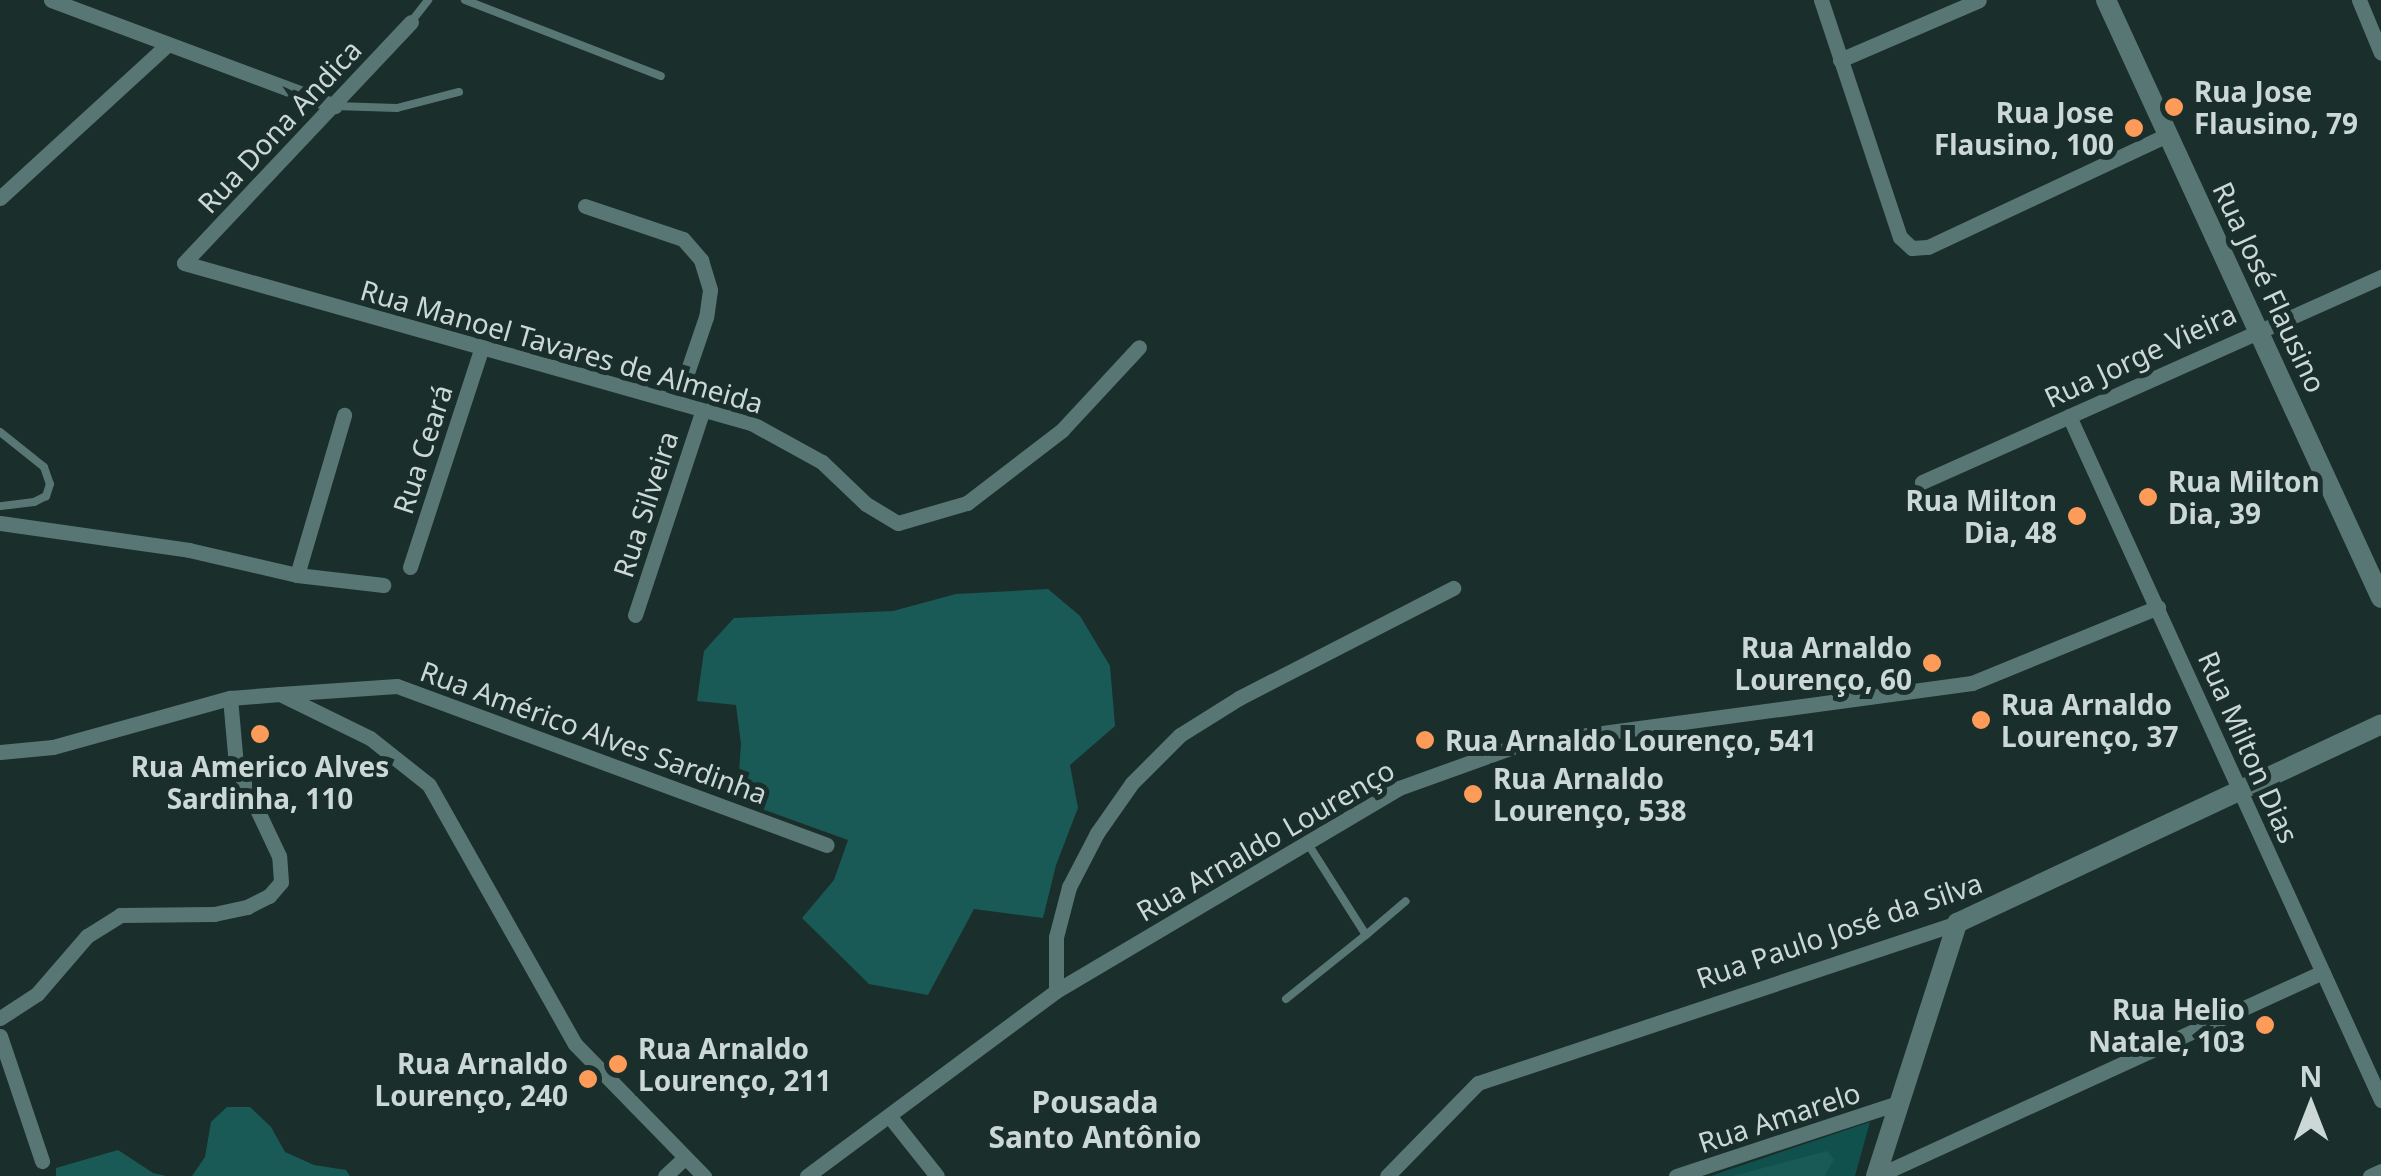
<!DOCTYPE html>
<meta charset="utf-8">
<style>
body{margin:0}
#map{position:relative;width:2381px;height:1176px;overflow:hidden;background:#1a2e2c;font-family:"Noto Sans",sans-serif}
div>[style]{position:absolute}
.green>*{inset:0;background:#11514d}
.forest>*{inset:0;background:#1a5a56}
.service>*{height:8px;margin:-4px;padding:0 4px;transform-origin:4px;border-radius:4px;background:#587774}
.minor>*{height:15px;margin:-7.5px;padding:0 7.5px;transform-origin:7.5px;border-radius:7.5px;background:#587774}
.tertiary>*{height:20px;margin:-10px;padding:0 10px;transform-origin:10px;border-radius:10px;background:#587774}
.dots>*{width:28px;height:28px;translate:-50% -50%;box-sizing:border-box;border:5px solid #1a2e2c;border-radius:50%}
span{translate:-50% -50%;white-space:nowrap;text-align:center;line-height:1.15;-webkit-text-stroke:10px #1a2e2c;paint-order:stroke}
.poi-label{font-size:28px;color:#ccd8d6;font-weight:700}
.left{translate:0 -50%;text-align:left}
.right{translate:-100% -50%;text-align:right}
.street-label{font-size:28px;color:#ccd8d6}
.neighbourhood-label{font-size:30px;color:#ccd8d6;font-weight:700}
.north{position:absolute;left:2261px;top:1056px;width:100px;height:100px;-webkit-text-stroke:8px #1a2e2c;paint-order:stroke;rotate:0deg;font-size:28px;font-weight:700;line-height:40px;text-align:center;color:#ccd8d6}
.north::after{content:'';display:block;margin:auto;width:35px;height:45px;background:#ccd8d6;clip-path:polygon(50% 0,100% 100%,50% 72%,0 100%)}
</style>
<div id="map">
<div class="green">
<i style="clip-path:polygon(1870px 1122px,1855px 1176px,1711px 1176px,1728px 1170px)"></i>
</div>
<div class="forest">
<i style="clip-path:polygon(1048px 589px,1080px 616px,1110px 666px,1115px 726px,1070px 765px,1078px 808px,1056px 865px,1043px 918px,974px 909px,928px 995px,869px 984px,802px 918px,834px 880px,848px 840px,737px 800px,741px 744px,736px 705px,697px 701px,704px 651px,734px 618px,893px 611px,956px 594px)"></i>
<i style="clip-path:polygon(227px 1107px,250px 1107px,271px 1127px,285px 1152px,314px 1165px,346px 1170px,350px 1176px,192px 1176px,205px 1157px,211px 1122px)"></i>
<i style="clip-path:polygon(118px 1150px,153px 1173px,166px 1176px,56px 1176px,56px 1168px)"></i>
<i style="clip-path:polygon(1827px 1151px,1834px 1159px,1825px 1176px,1733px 1176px)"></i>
</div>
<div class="service">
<i style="left:465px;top:0;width:210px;rotate:21.2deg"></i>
<i style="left:411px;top:22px;width:28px;rotate:-52deg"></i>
<i style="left:335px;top:106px;width:62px;rotate:1.8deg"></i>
<i style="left:397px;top:108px;width:64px;rotate:-14.5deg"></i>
<i style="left:0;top:432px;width:56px;rotate:38.5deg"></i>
<i style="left:44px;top:467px;width:18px;rotate:71deg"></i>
<i style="left:50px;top:484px;width:13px;rotate:108deg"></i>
<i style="left:46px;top:496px;width:13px;rotate:153deg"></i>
<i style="left:34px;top:502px;width:34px;rotate:173deg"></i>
<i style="left:1366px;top:935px;width:52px;rotate:-40.4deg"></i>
<i style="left:1286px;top:999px;width:102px;rotate:-38.7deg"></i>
<i style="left:1366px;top:935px;width:108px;rotate:-122.5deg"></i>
</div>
<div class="minor">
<i style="left:51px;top:0;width:303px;rotate:20.5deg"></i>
<i style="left:1821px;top:0;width:250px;rotate:71.6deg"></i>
<i style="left:1900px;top:237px;width:16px;rotate:43deg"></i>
<i style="left:1912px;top:248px;width:16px;rotate:-4deg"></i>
<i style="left:1928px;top:247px;width:266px;rotate:-25.1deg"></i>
<i style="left:2359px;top:0;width:57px;rotate:67.5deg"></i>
<i style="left:411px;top:22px;width:331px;rotate:133.3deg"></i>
<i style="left:184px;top:263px;width:589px;rotate:15.76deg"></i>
<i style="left:751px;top:423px;width:81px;rotate:28.8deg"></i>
<i style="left:822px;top:462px;width:61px;rotate:43.7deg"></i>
<i style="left:866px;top:504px;width:37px;rotate:31deg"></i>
<i style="left:898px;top:523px;width:72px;rotate:-16.2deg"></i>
<i style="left:967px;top:503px;width:120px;rotate:-37.5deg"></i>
<i style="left:1062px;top:430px;width:113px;rotate:-47.1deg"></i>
<i style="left:1840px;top:60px;width:151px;rotate:-23.3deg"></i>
<i style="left:0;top:198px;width:228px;rotate:-42.5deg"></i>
<i style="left:585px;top:206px;width:103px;rotate:18.6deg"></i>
<i style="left:683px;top:239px;width:28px;rotate:49deg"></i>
<i style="left:701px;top:260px;width:31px;rotate:73deg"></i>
<i style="left:710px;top:290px;width:27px;rotate:98deg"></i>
<i style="left:706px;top:317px;width:90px;rotate:108.8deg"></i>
<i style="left:2069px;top:416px;width:752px;rotate:65.48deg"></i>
<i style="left:1922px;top:482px;width:503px;rotate:-24.07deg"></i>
<i style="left:0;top:523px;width:191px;rotate:8.1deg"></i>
<i style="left:189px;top:550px;width:111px;rotate:13deg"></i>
<i style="left:297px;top:575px;width:87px;rotate:6.6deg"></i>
<i style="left:410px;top:567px;width:231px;rotate:-71.9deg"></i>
<i style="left:297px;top:575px;width:167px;rotate:-73.6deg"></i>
<i style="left:635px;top:615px;width:217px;rotate:-71.7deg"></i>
<i style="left:280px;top:694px;width:117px;rotate:-3.9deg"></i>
<i style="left:397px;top:686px;width:458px;rotate:20.3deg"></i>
<i style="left:0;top:752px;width:53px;rotate:-5.4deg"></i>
<i style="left:53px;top:747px;width:184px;rotate:-15.5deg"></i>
<i style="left:230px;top:698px;width:50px;rotate:-4.6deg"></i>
<i style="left:280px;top:694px;width:100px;rotate:26.1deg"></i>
<i style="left:370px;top:738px;width:75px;rotate:38.5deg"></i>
<i style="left:429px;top:785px;width:297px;rotate:60.6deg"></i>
<i style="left:575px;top:1044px;width:185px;rotate:45.7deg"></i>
<i style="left:1056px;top:991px;width:54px;rotate:-90deg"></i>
<i style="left:1056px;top:937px;width:52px;rotate:-75.4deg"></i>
<i style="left:1069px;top:887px;width:61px;rotate:-62.6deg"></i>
<i style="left:1097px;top:833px;width:61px;rotate:-55deg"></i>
<i style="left:1132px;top:783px;width:68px;rotate:-45deg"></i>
<i style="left:1180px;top:735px;width:70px;rotate:-32.1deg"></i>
<i style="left:1239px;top:698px;width:241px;rotate:-27.2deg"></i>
<i style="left:0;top:1018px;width:44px;rotate:-33deg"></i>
<i style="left:37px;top:994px;width:77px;rotate:-49.2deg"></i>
<i style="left:87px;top:936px;width:39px;rotate:-32deg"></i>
<i style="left:120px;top:915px;width:94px;rotate:-0.6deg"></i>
<i style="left:214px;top:914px;width:34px;rotate:-12deg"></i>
<i style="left:247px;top:907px;width:25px;rotate:-27deg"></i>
<i style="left:269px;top:896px;width:18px;rotate:-49deg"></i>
<i style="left:281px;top:882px;width:26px;rotate:-94deg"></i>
<i style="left:279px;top:856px;width:101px;rotate:-115.3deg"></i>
<i style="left:236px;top:765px;width:67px;rotate:-95.1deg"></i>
<i style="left:0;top:1036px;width:132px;rotate:71.4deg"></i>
<i style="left:890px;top:1117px;width:75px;rotate:51.5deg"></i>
<i style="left:665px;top:1176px;width:25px;rotate:-43deg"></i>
<i style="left:807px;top:1176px;width:310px;rotate:-36.6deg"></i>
<i style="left:1056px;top:991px;width:399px;rotate:-30.6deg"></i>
<i style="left:1399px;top:788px;width:130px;rotate:-19.8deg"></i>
<i style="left:1521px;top:744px;width:455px;rotate:-7.7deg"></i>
<i style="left:1972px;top:683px;width:201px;rotate:-22.2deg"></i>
<i style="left:1387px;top:1176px;width:130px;rotate:-45.6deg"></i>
<i style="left:1478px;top:1083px;width:505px;rotate:-18.47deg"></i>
<i style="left:1676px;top:1176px;width:234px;rotate:-18.2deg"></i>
<i style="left:1877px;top:1176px;width:490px;rotate:-24.6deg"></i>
<i style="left:2370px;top:1176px;width:12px;rotate:-24deg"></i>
</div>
<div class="tertiary">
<i style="left:2106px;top:0;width:658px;rotate:65.3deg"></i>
<i style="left:1876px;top:1176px;width:266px;rotate:-72.2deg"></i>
<i style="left:1957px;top:923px;width:468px;rotate:-25.1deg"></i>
</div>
<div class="dots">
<i style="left:2174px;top:107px;background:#fe9b59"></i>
<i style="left:2134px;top:128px;background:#fe9b59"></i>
<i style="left:2148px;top:497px;background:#fe9b59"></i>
<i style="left:2077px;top:516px;background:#fe9b59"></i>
<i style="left:1932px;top:663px;background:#fe9b59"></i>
<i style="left:1981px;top:720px;background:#fe9b59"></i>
<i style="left:260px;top:734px;background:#fe9b59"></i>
<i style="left:1425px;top:740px;background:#fe9b59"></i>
<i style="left:1473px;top:794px;background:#fe9b59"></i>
<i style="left:2265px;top:1025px;background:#fe9b59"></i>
<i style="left:618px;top:1064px;background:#fe9b59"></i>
<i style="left:588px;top:1079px;background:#fe9b59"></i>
</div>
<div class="poi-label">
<span class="left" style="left:2194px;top:107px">Rua Jose<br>Flausino, 79</span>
<span class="right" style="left:2114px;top:128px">Rua Jose<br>Flausino, 100</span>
<span class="left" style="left:2168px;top:497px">Rua Milton<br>Dia, 39</span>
<span class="right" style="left:2057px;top:516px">Rua Milton<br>Dia, 48</span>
<span class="right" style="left:1912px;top:663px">Rua Arnaldo<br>Lourenço, 60</span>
<span class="left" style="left:2001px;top:720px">Rua Arnaldo<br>Lourenço, 37</span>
<span class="left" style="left:1445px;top:740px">Rua Arnaldo Lourenço, 541</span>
<span style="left:260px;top:782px">Rua Americo Alves<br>Sardinha, 110</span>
<span class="left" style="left:1493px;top:794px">Rua Arnaldo<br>Lourenço, 538</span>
<span class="right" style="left:2245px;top:1025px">Rua Helio<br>Natale, 103</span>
<span class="left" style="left:638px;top:1064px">Rua Arnaldo<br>Lourenço, 211</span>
<span class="right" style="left:568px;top:1079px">Rua Arnaldo<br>Lourenço, 240</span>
</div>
<div class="street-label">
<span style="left:279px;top:126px;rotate:-47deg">Rua Dona Andica</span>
<span style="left:2270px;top:287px;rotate:65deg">Rua José Flausino</span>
<span style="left:562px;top:346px;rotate:16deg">Rua Manoel Tavares de Almeida</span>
<span style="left:2140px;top:355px;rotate:-25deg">Rua Jorge Vieira</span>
<span style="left:422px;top:449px;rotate:-72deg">Rua Ceará</span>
<span style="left:645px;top:504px;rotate:-72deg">Rua Silveira</span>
<span style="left:594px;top:732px;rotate:20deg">Rua Américo Alves Sardinha</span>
<span style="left:2249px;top:747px;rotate:66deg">Rua Milton Dias</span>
<span style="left:1265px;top:840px;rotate:-30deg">Rua Arnaldo Lourenço</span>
<span style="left:1839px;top:930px;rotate:-19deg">Rua Paulo José da Silva</span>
<span style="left:1779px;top:1117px;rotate:-18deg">Rua Amarelo</span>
</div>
<div class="neighbourhood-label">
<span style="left:1095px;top:1119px">Pousada<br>Santo Antônio</span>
</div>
<div class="north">N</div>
</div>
